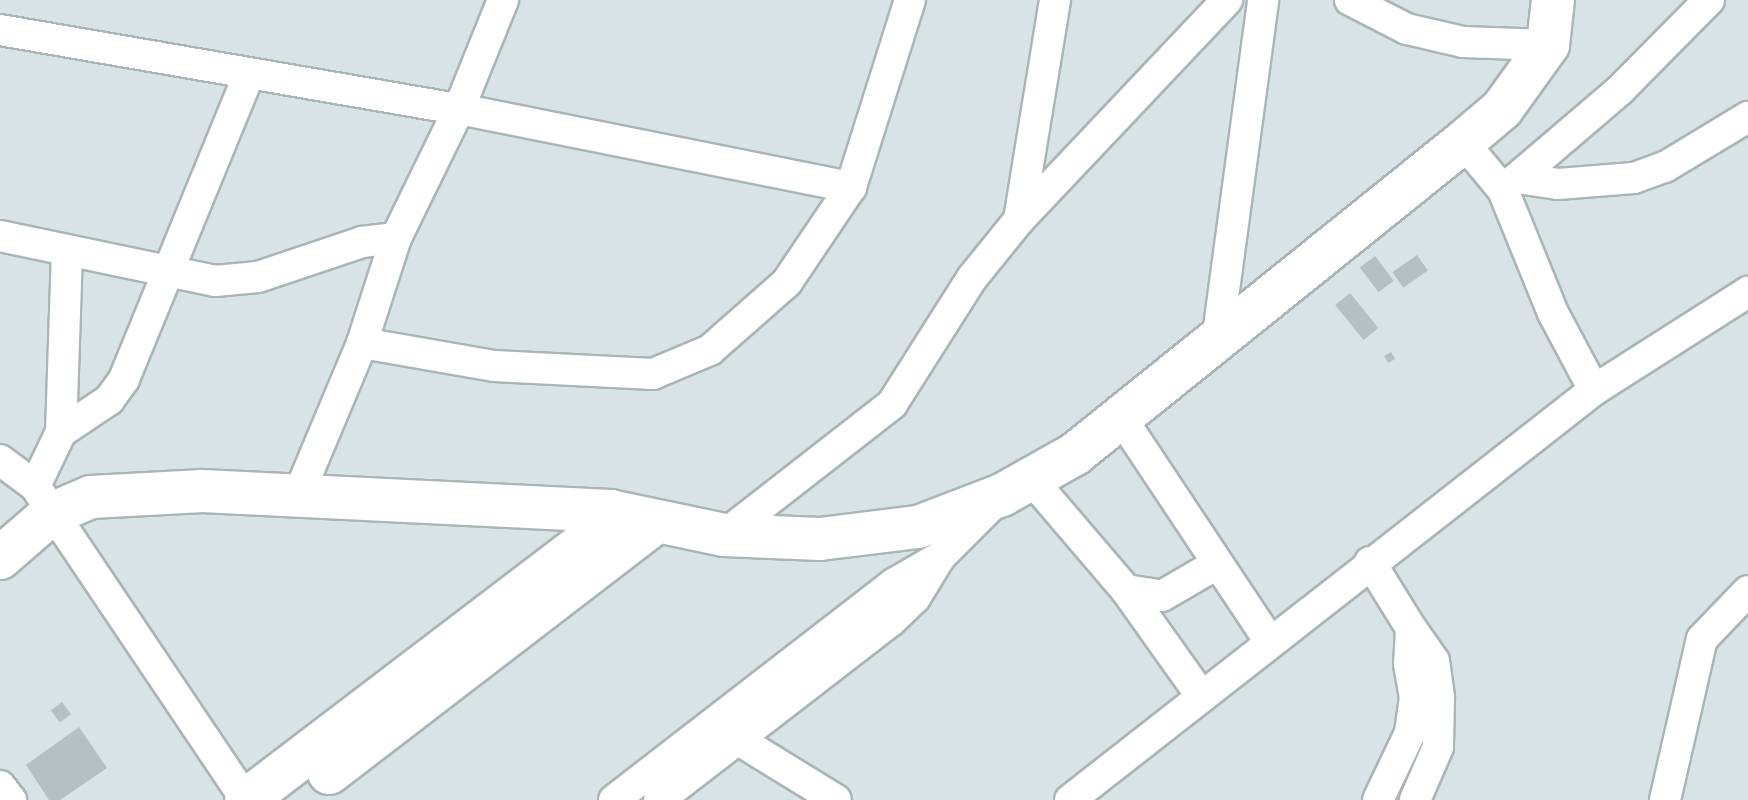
<!DOCTYPE html>
<style>
body{margin:0}
#map{position:relative;width:1748px;height:800px;overflow:hidden;background:#d7e3e5;font-family:"Alegreya Sans",sans-serif}
div>[style]{position:absolute}
.building>*{inset:0;background:#b4c0c1;transform-origin:0 0}
.roads{filter:drop-shadow(2px 0 #a9b5b6) drop-shadow(-2px 0 #a9b5b6) drop-shadow(0 2px #a9b5b6) drop-shadow(0 -2px #a9b5b6)}
.street>*{height:30px;margin:-15px;padding:0 15px;transform-origin:15px;border-radius:15px;background:#fff}
.secondary>*{height:42px;margin:-21px;padding:0 21px;transform-origin:21px;border-radius:21px;background:#fff}
span{translate:-50% -50%;white-space:nowrap;text-align:center;line-height:1.15;-webkit-text-stroke:6px #e4f0f2;paint-order:stroke}
</style>
<div id="map">
<div class="building">
<i style="left:1417px;top:255px;width:19px;height:30px;rotate:55deg"></i>
<i style="left:1375px;top:256px;width:31px;height:19px;rotate:53deg"></i>
<i style="left:1350px;top:293px;width:45px;height:19px;rotate:51deg"></i>
<i style="left:1391px;top:352px;width:8px;height:8px;rotate:60deg"></i>
<i style="left:62px;top:702px;width:15px;height:14px;rotate:53deg"></i>
<i style="clip-path:polygon(79px 727px,107px 768px,60px 800px,49px 800px,26px 765px)"></i>
</div>
<div class="roads">
<div class="street">
<i style="left:1350px;top:0;width:64px;rotate:27deg"></i>
<i style="left:1407px;top:29px;width:57px;rotate:13.1deg"></i>
<i style="left:1463px;top:42px;width:85px;rotate:2deg"></i>
<i style="left:0;top:30px;width:466px;rotate:9.8deg"></i>
<i style="left:459px;top:109px;width:400px;rotate:11.3deg"></i>
<i style="left:1463px;top:142px;width:62px;rotate:50.2deg"></i>
<i style="left:1503px;top:190px;width:133px;rotate:67.9deg"></i>
<i style="left:1553px;top:313px;width:87px;rotate:62deg"></i>
<i style="left:1517px;top:178px;width:41px;rotate:8.3deg"></i>
<i style="left:1558px;top:184px;width:76px;rotate:-4.5deg"></i>
<i style="left:1634px;top:178px;width:33px;rotate:-20deg"></i>
<i style="left:1665px;top:167px;width:97px;rotate:-31.1deg"></i>
<i style="left:1503px;top:190px;width:153px;rotate:-40.5deg"></i>
<i style="left:1619px;top:91px;width:128px;rotate:-45.3deg"></i>
<i style="left:1019px;top:220px;width:223px;rotate:-80.7deg"></i>
<i style="left:0;top:236px;width:220px;rotate:11.8deg"></i>
<i style="left:215px;top:281px;width:43px;rotate:-5.3deg"></i>
<i style="left:258px;top:277px;width:110px;rotate:-18.6deg"></i>
<i style="left:362px;top:242px;width:34px;rotate:-7deg"></i>
<i style="left:1217px;top:342px;width:345px;rotate:-82.3deg"></i>
<i style="left:362px;top:343px;width:134px;rotate:9.9deg"></i>
<i style="left:494px;top:366px;width:159px;rotate:2.9deg"></i>
<i style="left:653px;top:374px;width:62px;rotate:-22.8deg"></i>
<i style="left:710px;top:350px;width:103px;rotate:-41.4deg"></i>
<i style="left:787px;top:282px;width:115px;rotate:-56deg"></i>
<i style="left:851px;top:187px;width:196px;rotate:-72.5deg"></i>
<i style="left:1122px;top:419px;width:268px;rotate:56.4deg"></i>
<i style="left:61px;top:432px;width:58px;rotate:-33.7deg"></i>
<i style="left:109px;top:400px;width:26px;rotate:-54deg"></i>
<i style="left:124px;top:379px;width:327px;rotate:-67.7deg"></i>
<i style="left:0;top:460px;width:44px;rotate:36.6deg"></i>
<i style="left:35px;top:486px;width:378px;rotate:56.1deg"></i>
<i style="left:1032px;top:480px;width:145px;rotate:49.5deg"></i>
<i style="left:1126px;top:590px;width:131px;rotate:54.6deg"></i>
<i style="left:35px;top:486px;width:60px;rotate:-64.3deg"></i>
<i style="left:61px;top:432px;width:182px;rotate:-88.1deg"></i>
<i style="left:297px;top:498px;width:168px;rotate:-67.2deg"></i>
<i style="left:362px;top:343px;width:110px;rotate:-72.1deg"></i>
<i style="left:396px;top:238px;width:144px;rotate:-64deg"></i>
<i style="left:459px;top:109px;width:118px;rotate:-68deg"></i>
<i style="left:724px;top:535px;width:213px;rotate:-37.9deg"></i>
<i style="left:892px;top:404px;width:149px;rotate:-57.6deg"></i>
<i style="left:972px;top:278px;width:75px;rotate:-51deg"></i>
<i style="left:1019px;top:220px;width:303px;rotate:-46.6deg"></i>
<i style="left:1370px;top:562px;width:78px;rotate:58.2deg"></i>
<i style="left:1411px;top:628px;width:36px;rotate:93deg"></i>
<i style="left:1409px;top:664px;width:34px;rotate:80deg"></i>
<i style="left:1415px;top:697px;width:36px;rotate:98deg"></i>
<i style="left:1410px;top:733px;width:74px;rotate:115.5deg"></i>
<i style="left:1126px;top:590px;width:36px;rotate:9deg"></i>
<i style="left:1162px;top:596px;width:64px;rotate:-30.2deg"></i>
<i style="left:1411px;top:628px;width:40px;rotate:55.1deg"></i>
<i style="left:1434px;top:661px;width:37px;rotate:82deg"></i>
<i style="left:1439px;top:698px;width:49px;rotate:91.2deg"></i>
<i style="left:1438px;top:747px;width:58px;rotate:113.5deg"></i>
<i style="left:737px;top:739px;width:116px;rotate:31.6deg"></i>
<i style="left:0;top:786px;width:18px;rotate:52deg"></i>
<i style="left:614px;top:800px;width:355px;rotate:-37.7deg"></i>
<i style="left:895px;top:583px;width:46px;rotate:-29.9deg"></i>
<i style="left:659px;top:800px;width:293px;rotate:-37.7deg"></i>
<i style="left:891px;top:621px;width:33px;rotate:-44deg"></i>
<i style="left:915px;top:598px;width:48px;rotate:-58.6deg"></i>
<i style="left:940px;top:557px;width:76px;rotate:-45deg"></i>
<i style="left:1070px;top:800px;width:665px;rotate:-38.04deg"></i>
<i style="left:1594px;top:390px;width:183px;rotate:-32.5deg"></i>
<i style="left:1665px;top:800px;width:165px;rotate:-77.1deg"></i>
<i style="left:1702px;top:639px;width:66px;rotate:-46.2deg"></i>
</div>
<div class="secondary">
<i style="left:0;top:558px;width:67px;rotate:-40.8deg"></i>
<i style="left:51px;top:514px;width:43px;rotate:-23deg"></i>
<i style="left:91px;top:497px;width:112px;rotate:-3.1deg"></i>
<i style="left:203px;top:491px;width:407px;rotate:2.8deg"></i>
<i style="left:610px;top:511px;width:116px;rotate:11.9deg"></i>
<i style="left:724px;top:535px;width:96px;rotate:2.4deg"></i>
<i style="left:820px;top:539px;width:99px;rotate:-7deg"></i>
<i style="left:918px;top:527px;width:90px;rotate:-20.9deg"></i>
<i style="left:1002px;top:495px;width:84px;rotate:-29.3deg"></i>
<i style="left:1075px;top:454px;width:498px;rotate:-38.8deg"></i>
<i style="left:1463px;top:142px;width:51px;rotate:-40.2deg"></i>
<i style="left:1502px;top:109px;width:79px;rotate:-54.3deg"></i>
<i style="left:1548px;top:45px;width:45px;rotate:-83.7deg"></i>
<i style="left:329px;top:773px;width:411px;rotate:-37.5deg"></i>
<i style="left:246px;top:800px;width:435px;rotate:-37.3deg"></i>
<i style="left:592px;top:536px;width:31px;rotate:-54deg"></i>
</div>
</div>
</div>
